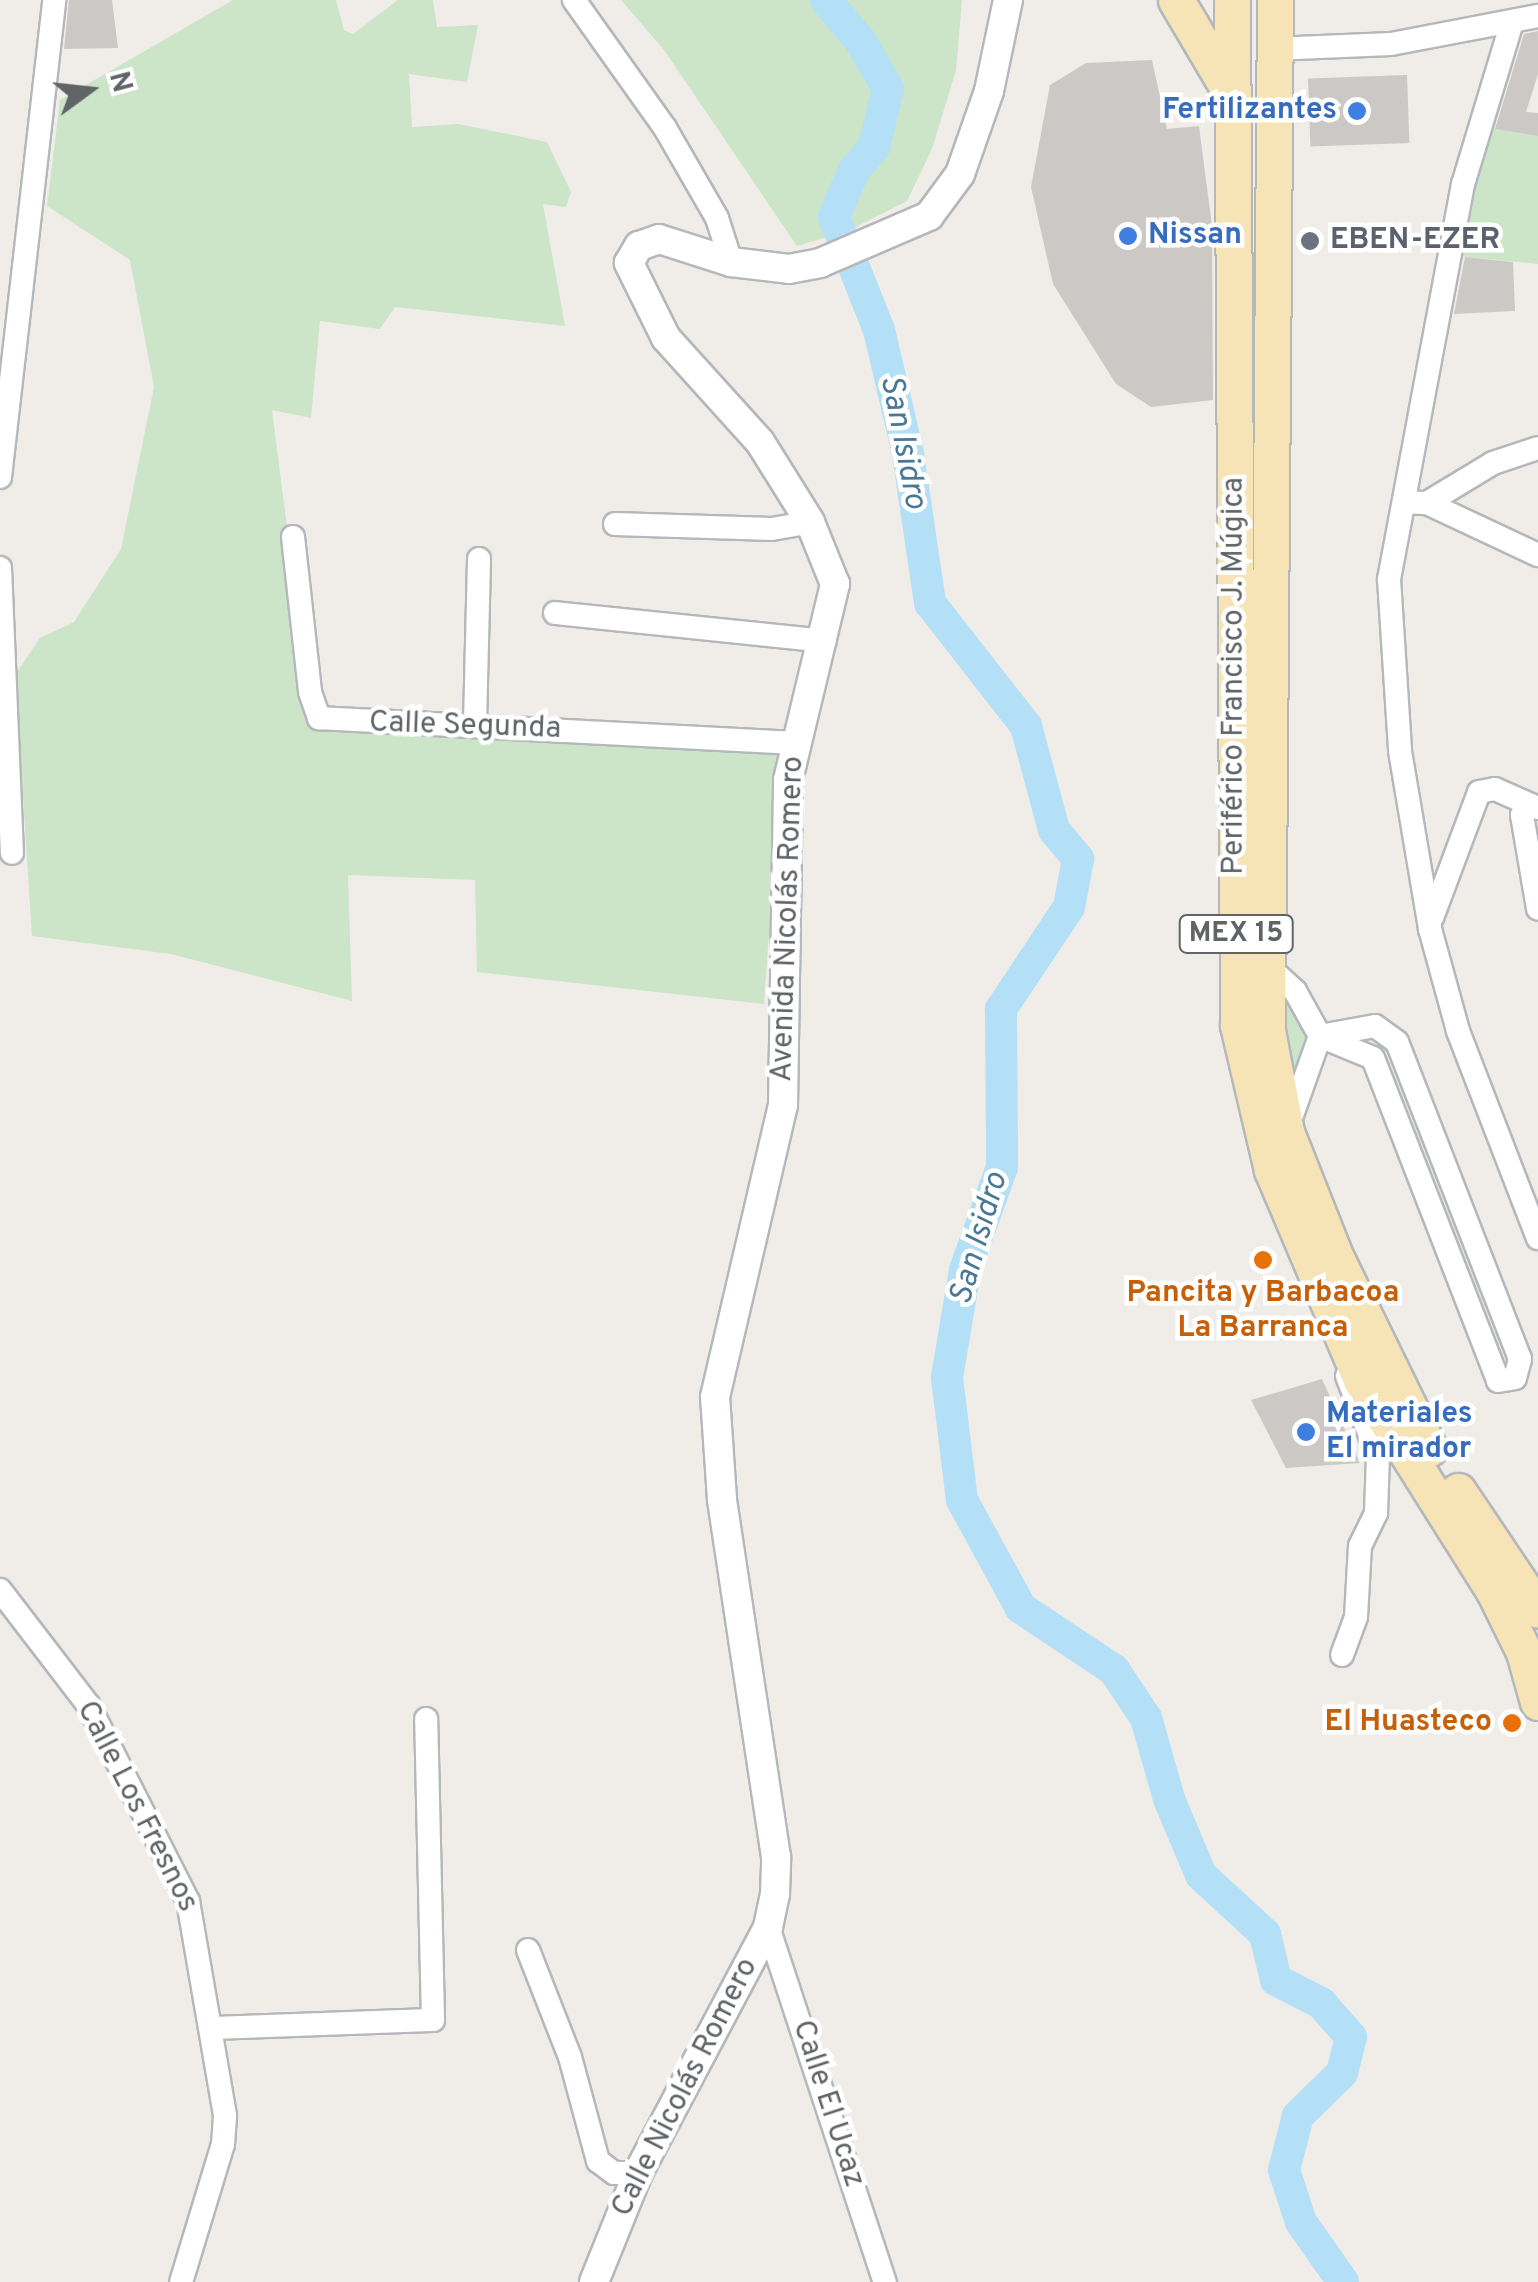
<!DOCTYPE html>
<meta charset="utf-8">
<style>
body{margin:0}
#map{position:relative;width:1538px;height:2282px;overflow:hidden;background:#f0ede9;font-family:Overpass,sans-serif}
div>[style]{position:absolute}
.green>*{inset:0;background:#cce4c8}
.river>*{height:32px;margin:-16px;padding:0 16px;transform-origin:16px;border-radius:16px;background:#b3e0f6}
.building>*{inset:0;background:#cbc8c5;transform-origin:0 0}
.roads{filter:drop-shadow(2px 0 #b5b8bb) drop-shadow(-2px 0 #b5b8bb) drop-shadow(0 2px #b5b8bb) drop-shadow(0 -2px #b5b8bb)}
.minor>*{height:22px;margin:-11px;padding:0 11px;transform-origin:11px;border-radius:11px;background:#fff}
.tertiary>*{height:28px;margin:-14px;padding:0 14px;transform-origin:14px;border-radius:14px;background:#fff}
.primary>*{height:35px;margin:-17.5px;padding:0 17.5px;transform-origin:17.5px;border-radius:17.5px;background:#f6e4b7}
.dots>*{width:28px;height:28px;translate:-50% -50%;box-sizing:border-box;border:5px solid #fff;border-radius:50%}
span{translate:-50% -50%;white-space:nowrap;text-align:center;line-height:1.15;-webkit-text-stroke:9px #fff;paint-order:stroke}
.shield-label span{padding:2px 8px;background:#fff;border:2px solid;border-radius:8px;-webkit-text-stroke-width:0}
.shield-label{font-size:28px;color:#606467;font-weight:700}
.shop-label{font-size:30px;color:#366cbe;font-weight:700}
.right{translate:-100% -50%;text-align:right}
.left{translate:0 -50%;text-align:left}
.worship-label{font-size:30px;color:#5b616d;font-weight:700}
.street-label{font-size:30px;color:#606467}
.food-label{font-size:30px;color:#c56008;font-weight:700}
.water-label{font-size:32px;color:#497796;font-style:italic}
.north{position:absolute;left:40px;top:40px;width:100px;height:100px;-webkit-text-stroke:8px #fff;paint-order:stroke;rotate:75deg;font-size:28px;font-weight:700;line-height:40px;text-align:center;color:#606467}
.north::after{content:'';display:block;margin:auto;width:35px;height:45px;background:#606467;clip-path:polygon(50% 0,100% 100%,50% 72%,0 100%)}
</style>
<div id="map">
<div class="green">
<i style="clip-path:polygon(233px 0,336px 0,344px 30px,353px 34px,398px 0,433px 0,437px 27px,478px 25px,467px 82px,409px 74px,412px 127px,458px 124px,547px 142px,571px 192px,566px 207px,543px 204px,565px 326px,395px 307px,380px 329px,320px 321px,311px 418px,272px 410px,312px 723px,322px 730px,782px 748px,764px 1004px,477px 972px,475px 880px,348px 875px,352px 1001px,171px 954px,32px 936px,15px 675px,40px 638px,74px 622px,121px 549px,154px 387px,130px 260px,47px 206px,60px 100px)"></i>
<i style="clip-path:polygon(621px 0,962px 0,956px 70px,932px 149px,907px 201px,850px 230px,797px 246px,664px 50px)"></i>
<i style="clip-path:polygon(1491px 128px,1538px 136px,1538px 264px,1458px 256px,1469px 187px)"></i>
<i style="clip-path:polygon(1272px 975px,1314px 1036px,1295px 1088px)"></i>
</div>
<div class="river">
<i style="left:826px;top:0;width:56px;rotate:50.1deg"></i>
<i style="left:862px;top:43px;width:53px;rotate:60.5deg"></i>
<i style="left:888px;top:89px;width:60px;rotate:103.6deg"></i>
<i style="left:874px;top:147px;width:30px;rotate:131deg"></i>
<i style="left:854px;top:170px;width:51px;rotate:113.1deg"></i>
<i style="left:834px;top:217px;width:122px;rotate:68.3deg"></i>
<i style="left:879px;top:330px;width:127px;rotate:76.8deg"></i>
<i style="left:908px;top:454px;width:151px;rotate:81.6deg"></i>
<i style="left:930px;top:603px;width:156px;rotate:52deg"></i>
<i style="left:1026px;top:726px;width:108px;rotate:74.9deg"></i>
<i style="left:1054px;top:830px;width:38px;rotate:50deg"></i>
<i style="left:1078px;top:859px;width:49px;rotate:100.6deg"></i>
<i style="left:1069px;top:907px;width:123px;rotate:123.7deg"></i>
<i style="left:1001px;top:1009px;width:158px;rotate:89.6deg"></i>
<i style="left:1002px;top:1167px;width:109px;rotate:109.8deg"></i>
<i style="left:965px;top:1270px;width:109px;rotate:99.5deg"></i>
<i style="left:947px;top:1378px;width:123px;rotate:83deg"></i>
<i style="left:962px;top:1500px;width:123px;rotate:61.4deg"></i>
<i style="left:1021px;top:1608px;width:112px;rotate:33.7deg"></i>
<i style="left:1114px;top:1670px;width:58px;rotate:56.3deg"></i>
<i style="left:1146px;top:1718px;width:84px;rotate:74.1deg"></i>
<i style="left:1169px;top:1799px;width:82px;rotate:67.2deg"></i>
<i style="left:1201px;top:1875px;width:87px;rotate:42.7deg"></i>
<i style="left:1265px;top:1934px;width:47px;rotate:76.6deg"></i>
<i style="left:1276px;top:1980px;width:51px;rotate:27.1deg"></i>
<i style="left:1321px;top:2003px;width:45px;rotate:48.6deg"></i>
<i style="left:1351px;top:2037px;width:37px;rotate:104deg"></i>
<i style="left:1342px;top:2073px;width:62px;rotate:135.7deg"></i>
<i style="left:1298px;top:2116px;width:56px;rotate:104.5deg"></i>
<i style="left:1284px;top:2170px;width:55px;rotate:71.9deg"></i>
<i style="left:1301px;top:2222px;width:73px;rotate:55deg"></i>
</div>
<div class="building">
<i style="clip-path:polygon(69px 0,112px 0,118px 48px,64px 49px)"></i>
<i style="clip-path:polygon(1538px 31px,1538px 74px,1526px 112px,1538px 113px,1538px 136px,1495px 129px,1524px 34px)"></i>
<i style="clip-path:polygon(1152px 60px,1167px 129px,1199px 126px,1212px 226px,1213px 400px,1151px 407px,1116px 384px,1053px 284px,1031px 187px,1050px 85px,1086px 63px)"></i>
<i style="left:1407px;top:75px;width:68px;height:99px;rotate:88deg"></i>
<i style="clip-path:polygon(1465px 257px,1513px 262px,1515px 311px,1454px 314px)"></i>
<i style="clip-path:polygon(1322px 1379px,1360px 1463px,1286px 1468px,1251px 1400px)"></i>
</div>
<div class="roads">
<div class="minor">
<i style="left:574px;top:0;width:157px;rotate:54.6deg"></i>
<i style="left:665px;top:128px;width:104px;rotate:60deg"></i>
<i style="left:717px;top:218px;width:46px;rotate:72.3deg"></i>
<i style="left:1512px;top:22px;width:169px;rotate:106.8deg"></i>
<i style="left:1463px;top:184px;width:402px;rotate:100.6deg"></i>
<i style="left:1389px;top:579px;width:172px;rotate:86.3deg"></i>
<i style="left:1400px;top:751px;width:181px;rotate:80.4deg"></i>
<i style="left:1430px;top:929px;width:106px;rotate:74.6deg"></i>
<i style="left:1458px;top:1031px;width:222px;rotate:68.9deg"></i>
<i style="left:1273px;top:49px;width:118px;rotate:-2.4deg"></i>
<i style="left:1391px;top:44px;width:150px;rotate:-10.8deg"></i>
<i style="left:0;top:477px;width:480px;rotate:-83.5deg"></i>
<i style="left:1405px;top:502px;width:22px;rotate:3deg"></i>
<i style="left:1427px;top:503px;width:123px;rotate:25.1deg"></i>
<i style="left:1427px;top:503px;width:77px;rotate:-31.2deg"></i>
<i style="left:1493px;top:463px;width:47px;rotate:-18.4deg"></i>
<i style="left:615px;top:524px;width:157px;rotate:1.8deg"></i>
<i style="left:772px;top:529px;width:39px;rotate:-10deg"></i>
<i style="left:293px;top:537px;width:156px;rotate:83.7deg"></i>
<i style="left:310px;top:692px;width:28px;rotate:71deg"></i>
<i style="left:319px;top:718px;width:476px;rotate:3deg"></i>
<i style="left:0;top:568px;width:285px;rotate:87.6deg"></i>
<i style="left:555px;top:613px;width:271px;rotate:5.9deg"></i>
<i style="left:475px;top:724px;width:165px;rotate:-88.6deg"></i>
<i style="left:1528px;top:807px;width:10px;rotate:127deg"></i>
<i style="left:1522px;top:815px;width:95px;rotate:80.3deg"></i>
<i style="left:1432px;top:918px;width:134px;rotate:-69.5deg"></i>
<i style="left:1479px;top:792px;width:16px;rotate:-11deg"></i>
<i style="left:1495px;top:789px;width:47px;rotate:23.8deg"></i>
<i style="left:1264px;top:963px;width:42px;rotate:42.1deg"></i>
<i style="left:1295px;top:991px;width:51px;rotate:60.9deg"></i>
<i style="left:1320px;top:1036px;width:57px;rotate:22.5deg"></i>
<i style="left:1373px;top:1058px;width:346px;rotate:68.8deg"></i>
<i style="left:1498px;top:1381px;width:17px;rotate:-10deg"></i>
<i style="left:1515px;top:1378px;width:20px;rotate:-75deg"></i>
<i style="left:1520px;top:1359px;width:340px;rotate:-111.2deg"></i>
<i style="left:1397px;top:1042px;width:27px;rotate:-144deg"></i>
<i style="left:1375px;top:1026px;width:56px;rotate:169.7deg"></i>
<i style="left:1286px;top:1132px;width:102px;rotate:-70.5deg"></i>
<i style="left:0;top:1590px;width:146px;rotate:52.5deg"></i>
<i style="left:89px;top:1706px;width:219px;rotate:63.1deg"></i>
<i style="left:188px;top:1901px;width:218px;rotate:80.2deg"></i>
<i style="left:225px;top:2116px;width:28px;rotate:94deg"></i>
<i style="left:223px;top:2144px;width:144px;rotate:106.9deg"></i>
<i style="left:1342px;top:1655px;width:40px;rotate:-69.8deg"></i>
<i style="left:1356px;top:1617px;width:71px;rotate:-86.8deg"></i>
<i style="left:1360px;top:1546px;width:37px;rotate:-64deg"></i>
<i style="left:1376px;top:1513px;width:57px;rotate:-88deg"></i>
<i style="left:1378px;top:1456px;width:86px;rotate:-111.2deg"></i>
<i style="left:768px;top:1927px;width:374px;rotate:71.8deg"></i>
<i style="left:528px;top:1950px;width:115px;rotate:68.6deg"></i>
<i style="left:570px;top:2057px;width:108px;rotate:74.9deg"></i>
<i style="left:598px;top:2161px;width:20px;rotate:37deg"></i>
<i style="left:614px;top:2173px;width:24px"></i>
<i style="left:211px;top:2028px;width:222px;rotate:-2.1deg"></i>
<i style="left:433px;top:2020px;width:301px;rotate:-91.3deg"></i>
</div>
<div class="tertiary">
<i style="left:594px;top:2282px;width:118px;rotate:-68deg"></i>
<i style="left:638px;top:2173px;width:278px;rotate:-62.1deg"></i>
<i style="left:768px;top:1927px;width:34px;rotate:-78deg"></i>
<i style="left:775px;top:1894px;width:37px;rotate:-88deg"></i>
<i style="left:776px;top:1857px;width:362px;rotate:-98.6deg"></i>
<i style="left:722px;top:1499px;width:102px;rotate:-93.9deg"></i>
<i style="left:715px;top:1397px;width:300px;rotate:-76.9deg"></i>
<i style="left:783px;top:1105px;width:325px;rotate:-89.1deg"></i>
<i style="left:788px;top:780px;width:202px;rotate:-76.5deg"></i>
<i style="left:835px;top:584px;width:67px;rotate:-112deg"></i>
<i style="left:810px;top:522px;width:94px;rotate:-122deg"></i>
<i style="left:760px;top:442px;width:140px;rotate:-132.1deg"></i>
<i style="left:666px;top:338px;width:84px;rotate:-116.3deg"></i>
<i style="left:629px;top:263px;width:20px;rotate:-60deg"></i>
<i style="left:639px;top:246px;width:21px;rotate:-19deg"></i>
<i style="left:659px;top:239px;width:76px;rotate:17.7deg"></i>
<i style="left:731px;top:262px;width:58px;rotate:6.9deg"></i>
<i style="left:789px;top:269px;width:32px;rotate:-11deg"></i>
<i style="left:820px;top:263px;width:119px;rotate:-23.3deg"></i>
<i style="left:929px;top:216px;width:52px;rotate:-53.6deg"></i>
<i style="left:960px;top:174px;width:88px;rotate:-70.7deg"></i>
<i style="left:989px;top:91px;width:93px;rotate:-78.2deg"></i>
</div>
<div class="primary">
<i style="left:1176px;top:0;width:108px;rotate:59.4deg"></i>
<i style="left:1232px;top:0;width:1025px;rotate:89.66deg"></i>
<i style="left:1238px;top:1025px;width:149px;rotate:76.8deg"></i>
<i style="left:1272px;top:1170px;width:228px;rotate:67deg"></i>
<i style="left:1361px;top:1380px;width:249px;rotate:57.8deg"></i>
<i style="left:1494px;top:1591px;width:68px;rotate:63.8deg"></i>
<i style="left:1524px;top:1652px;width:52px;rotate:74.4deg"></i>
<i style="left:1275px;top:0;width:1030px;rotate:90.45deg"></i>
<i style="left:1267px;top:1030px;width:104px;rotate:79.4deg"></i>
<i style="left:1286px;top:1132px;width:136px;rotate:68.4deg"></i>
<i style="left:1336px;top:1258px;width:212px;rotate:63.9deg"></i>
<i style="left:1458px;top:1491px;width:143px;rotate:56.1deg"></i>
</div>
</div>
<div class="dots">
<i style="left:1357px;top:111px;background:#3f7fe0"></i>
<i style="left:1128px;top:236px;background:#3f7fe0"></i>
<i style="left:1310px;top:241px;background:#6b7280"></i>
<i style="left:1263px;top:1260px;background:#e8710a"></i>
<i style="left:1306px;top:1432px;background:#3f7fe0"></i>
<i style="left:1512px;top:1723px;background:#e8710a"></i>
</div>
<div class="shield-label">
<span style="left:1236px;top:934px">MEX 15</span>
</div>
<div class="shop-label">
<span class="right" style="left:1337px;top:111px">Fertilizantes</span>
<span class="left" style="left:1148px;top:236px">Nissan</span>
<span class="left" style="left:1326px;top:1432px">Materiales<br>El mirador</span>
</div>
<div class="worship-label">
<span class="left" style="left:1330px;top:241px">EBEN-EZER</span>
</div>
<div class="street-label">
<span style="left:1235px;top:676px;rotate:-90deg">Periférico Francisco J. Múgica</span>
<span style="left:465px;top:727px;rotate:2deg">Calle Segunda</span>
<span style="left:789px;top:919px;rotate:-88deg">Avenida Nicolás Romero</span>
<span style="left:136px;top:1807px;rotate:63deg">Calle Los Fresnos</span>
<span style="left:686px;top:2088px;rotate:-63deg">Calle Nicolás Romero</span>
<span style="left:827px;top:2104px;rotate:72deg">Calle El Ucaz</span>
</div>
<div class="food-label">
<span style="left:1263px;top:1311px">Pancita y Barbacoa<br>La Barranca</span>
<span class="right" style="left:1492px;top:1723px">El Huasteco</span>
</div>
<div class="water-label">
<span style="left:902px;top:442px;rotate:79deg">San Isidro</span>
<span style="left:980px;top:1239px;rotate:-74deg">San Isidro</span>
</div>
<div class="north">N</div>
</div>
